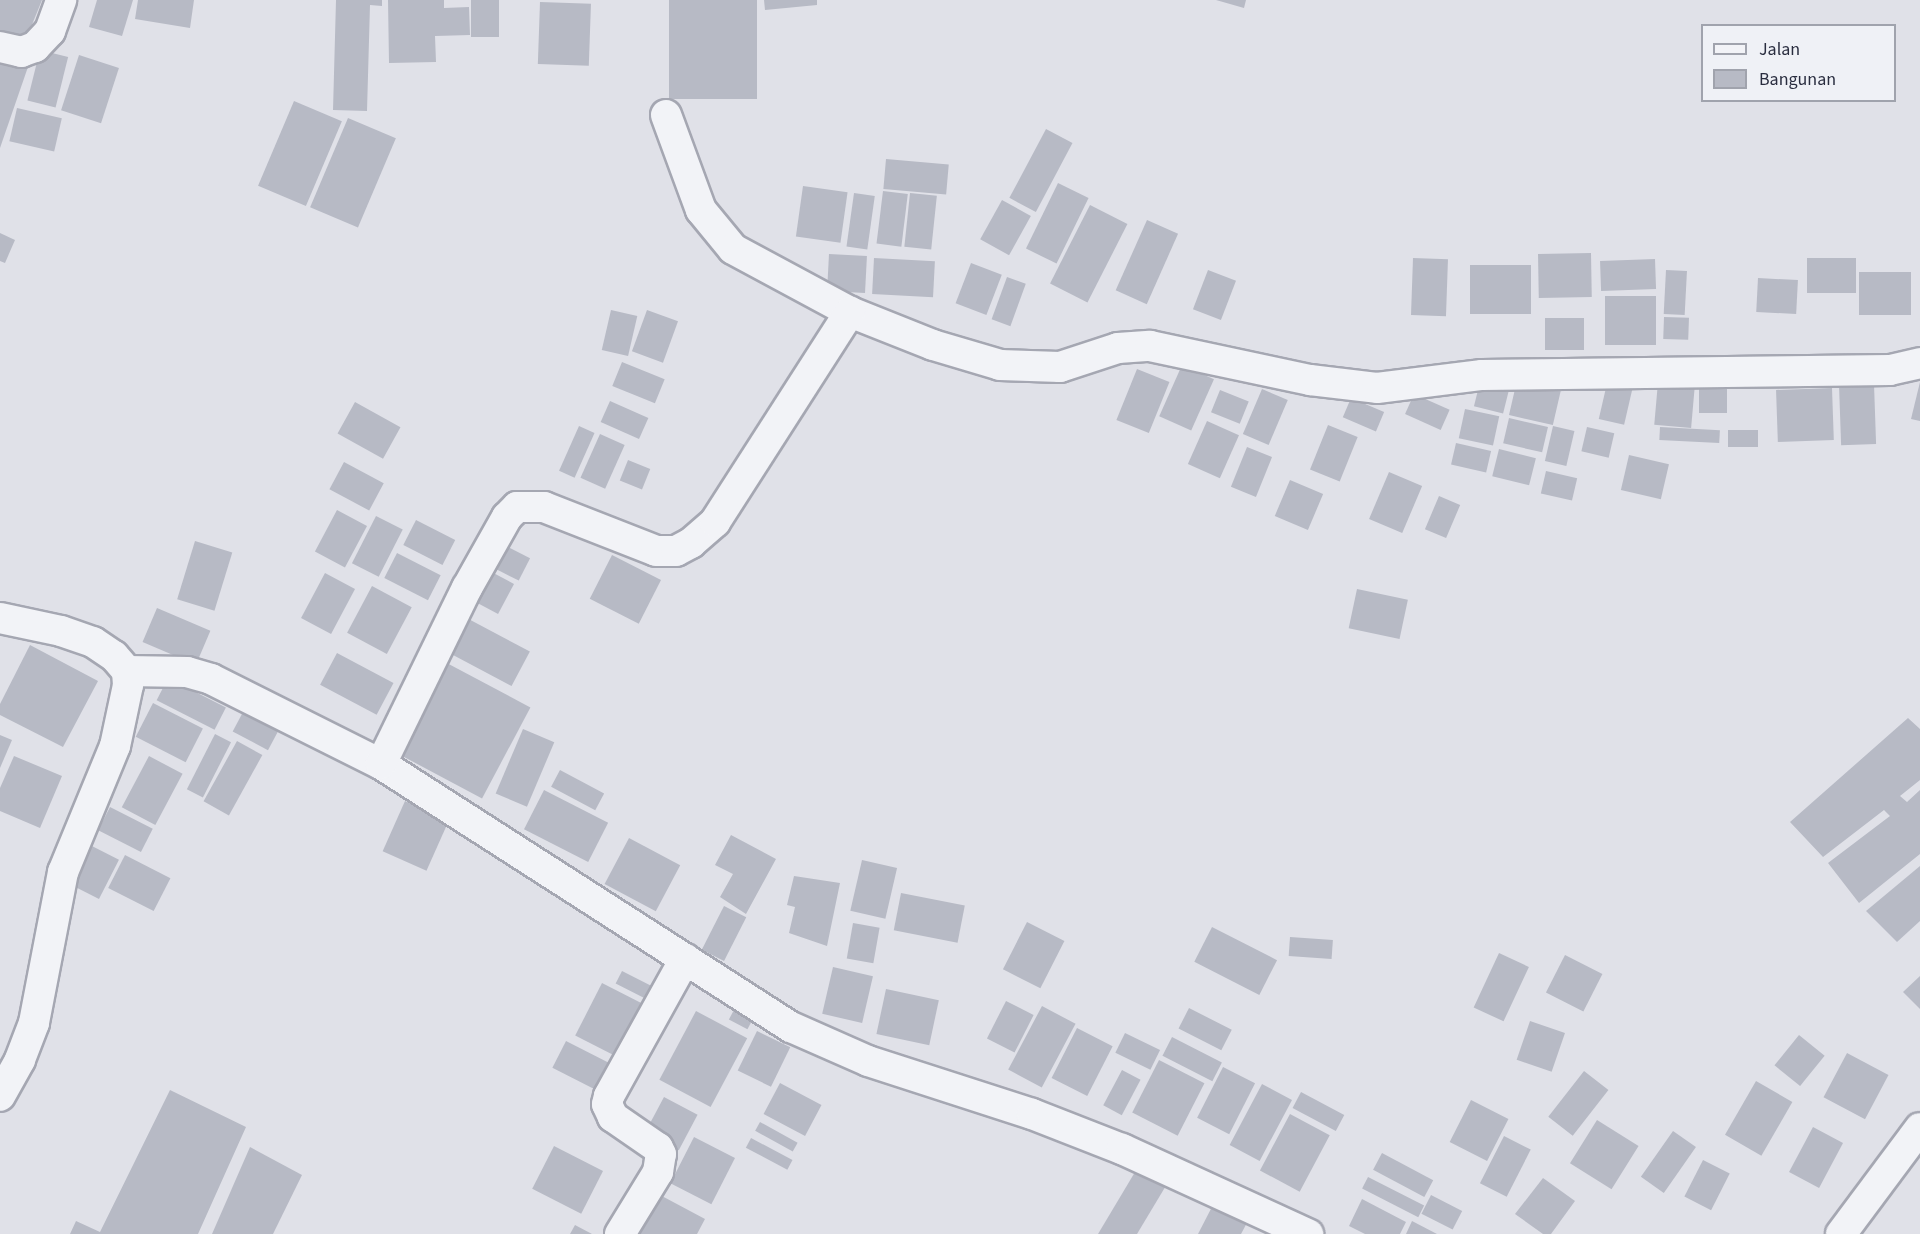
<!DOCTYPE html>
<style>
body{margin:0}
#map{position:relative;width:1920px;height:1234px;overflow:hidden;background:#e0e1e8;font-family:"Source Sans 3",sans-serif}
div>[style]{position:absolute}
.building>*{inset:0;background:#b7bac5;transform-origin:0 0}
.roads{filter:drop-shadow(2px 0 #a5a7b2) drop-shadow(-2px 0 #a5a7b2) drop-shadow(0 2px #a5a7b2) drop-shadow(0 -2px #a5a7b2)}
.minor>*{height:30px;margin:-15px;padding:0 15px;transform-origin:15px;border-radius:15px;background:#f2f3f7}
span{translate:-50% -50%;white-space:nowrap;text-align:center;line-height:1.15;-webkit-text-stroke:4.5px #eff1f6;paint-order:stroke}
.legend{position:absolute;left:1701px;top:24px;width:195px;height:78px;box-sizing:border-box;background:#eff1f6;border:2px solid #a0a3ad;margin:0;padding:8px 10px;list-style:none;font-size:18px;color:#292d3f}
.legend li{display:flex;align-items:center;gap:12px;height:30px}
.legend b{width:30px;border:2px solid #a0a3ad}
</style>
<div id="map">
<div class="building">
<i style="clip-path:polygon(0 0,42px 0,25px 42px,0 32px)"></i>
<i style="clip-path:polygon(97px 0,133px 0,122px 36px,89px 27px)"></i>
<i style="clip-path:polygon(138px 0,194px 0,190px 28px,135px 19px)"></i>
<i style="clip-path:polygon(336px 0,382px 0,382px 6px,370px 5px,367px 111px,333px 110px)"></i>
<i style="clip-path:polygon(388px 0,444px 0,444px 8px,469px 7px,470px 35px,435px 36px,436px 62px,389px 63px)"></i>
<i style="left:471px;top:0;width:28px;height:37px"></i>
<i style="left:669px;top:0;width:88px;height:99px"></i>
<i style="clip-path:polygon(764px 0,817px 0,817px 5px,765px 10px)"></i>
<i style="clip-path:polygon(1216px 0,1246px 0,1244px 8px)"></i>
<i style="left:540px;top:2px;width:51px;height:62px;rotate:2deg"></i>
<i style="left:40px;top:50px;width:29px;height:52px;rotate:14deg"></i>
<i style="clip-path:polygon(0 55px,29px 64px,0 148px)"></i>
<i style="left:79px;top:55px;width:42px;height:58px;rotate:18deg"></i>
<i style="left:294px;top:101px;width:52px;height:92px;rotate:23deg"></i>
<i style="left:17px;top:108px;width:46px;height:34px;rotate:13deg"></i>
<i style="left:348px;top:118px;width:52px;height:97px;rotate:23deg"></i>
<i style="left:1046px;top:129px;width:30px;height:78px;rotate:28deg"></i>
<i style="left:886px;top:159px;width:63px;height:30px;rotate:5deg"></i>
<i style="left:1058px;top:183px;width:34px;height:73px;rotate:26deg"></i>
<i style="left:803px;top:186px;width:45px;height:51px;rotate:8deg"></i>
<i style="left:883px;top:191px;width:25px;height:53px;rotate:7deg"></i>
<i style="left:854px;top:193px;width:21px;height:54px;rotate:8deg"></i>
<i style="left:910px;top:193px;width:27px;height:54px;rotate:6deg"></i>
<i style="left:1002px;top:200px;width:33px;height:45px;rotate:29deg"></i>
<i style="left:1090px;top:205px;width:42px;height:88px;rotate:27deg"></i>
<i style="left:1147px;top:220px;width:34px;height:77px;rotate:24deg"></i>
<i style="clip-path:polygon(0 233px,15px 240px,5px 263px,0 261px)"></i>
<i style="left:1591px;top:253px;width:44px;height:53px;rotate:89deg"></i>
<i style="left:829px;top:254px;width:38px;height:37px;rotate:3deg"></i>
<i style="left:874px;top:258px;width:61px;height:36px;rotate:3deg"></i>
<i style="left:1413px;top:258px;width:35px;height:57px;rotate:2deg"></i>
<i style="left:1807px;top:258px;width:49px;height:35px"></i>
<i style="left:1655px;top:259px;width:30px;height:55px;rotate:88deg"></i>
<i style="left:971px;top:263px;width:33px;height:43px;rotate:21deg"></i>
<i style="left:1531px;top:265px;width:49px;height:61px;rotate:90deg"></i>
<i style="left:1208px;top:270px;width:30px;height:42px;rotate:21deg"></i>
<i style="left:1666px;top:270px;width:21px;height:44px;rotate:3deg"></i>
<i style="left:1911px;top:272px;width:43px;height:52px;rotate:90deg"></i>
<i style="left:1007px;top:277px;width:20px;height:45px;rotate:20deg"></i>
<i style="left:1758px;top:278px;width:40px;height:34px;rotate:3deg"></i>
<i style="left:1605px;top:296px;width:51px;height:49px"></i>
<i style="left:611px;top:310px;width:27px;height:41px;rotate:13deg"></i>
<i style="left:647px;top:310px;width:33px;height:44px;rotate:20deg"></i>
<i style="left:1664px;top:317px;width:25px;height:22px;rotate:2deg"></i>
<i style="left:1545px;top:318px;width:39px;height:32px"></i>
<i style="left:622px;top:362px;width:46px;height:26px;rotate:22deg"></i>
<i style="left:1182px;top:365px;width:35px;height:56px;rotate:24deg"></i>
<i style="left:1137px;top:369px;width:35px;height:55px;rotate:22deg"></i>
<i style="left:1518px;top:376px;width:45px;height:40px;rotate:13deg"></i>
<i style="left:1608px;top:379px;width:26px;height:41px;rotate:13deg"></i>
<i style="left:1480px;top:382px;width:30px;height:25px;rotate:14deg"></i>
<i style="left:1658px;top:382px;width:37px;height:43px;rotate:5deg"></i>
<i style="clip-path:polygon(1920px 382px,1920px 421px,1911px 419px)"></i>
<i style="left:1727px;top:384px;width:29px;height:28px;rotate:90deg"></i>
<i style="left:1874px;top:384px;width:60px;height:35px;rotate:88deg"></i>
<i style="left:1832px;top:388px;width:52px;height:56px;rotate:88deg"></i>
<i style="left:1262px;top:389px;width:28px;height:49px;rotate:23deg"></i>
<i style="left:1220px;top:390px;width:31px;height:24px;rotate:22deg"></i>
<i style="left:1414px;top:394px;width:39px;height:22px;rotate:24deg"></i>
<i style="left:1351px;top:398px;width:36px;height:21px;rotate:23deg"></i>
<i style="left:610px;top:401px;width:42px;height:23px;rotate:24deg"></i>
<i style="left:355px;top:402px;width:52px;height:36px;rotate:29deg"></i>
<i style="left:1465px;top:409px;width:35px;height:30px;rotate:12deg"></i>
<i style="left:1509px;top:418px;width:40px;height:26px;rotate:13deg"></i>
<i style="left:1207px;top:421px;width:35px;height:47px;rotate:24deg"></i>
<i style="left:1328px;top:425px;width:32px;height:48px;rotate:22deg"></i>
<i style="left:579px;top:426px;width:17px;height:49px;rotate:24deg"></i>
<i style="left:1553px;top:426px;width:22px;height:36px;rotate:13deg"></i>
<i style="left:1587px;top:427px;width:28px;height:25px;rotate:13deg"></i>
<i style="left:1660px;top:427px;width:60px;height:13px;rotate:3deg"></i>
<i style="left:1728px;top:430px;width:30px;height:17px"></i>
<i style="left:600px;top:434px;width:27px;height:48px;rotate:24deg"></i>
<i style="left:1456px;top:443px;width:36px;height:22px;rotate:13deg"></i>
<i style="left:1247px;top:447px;width:27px;height:43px;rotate:22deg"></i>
<i style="left:1499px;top:449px;width:38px;height:28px;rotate:14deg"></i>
<i style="left:1629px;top:455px;width:41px;height:36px;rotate:13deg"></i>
<i style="left:628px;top:460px;width:24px;height:22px;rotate:22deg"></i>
<i style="left:344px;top:462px;width:45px;height:31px;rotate:28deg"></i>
<i style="left:1546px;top:471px;width:32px;height:23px;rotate:13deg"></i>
<i style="left:1389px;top:472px;width:36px;height:51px;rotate:23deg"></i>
<i style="left:1290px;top:480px;width:36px;height:39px;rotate:23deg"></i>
<i style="left:1439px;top:496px;width:23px;height:36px;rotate:23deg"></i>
<i style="left:337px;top:510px;width:34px;height:47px;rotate:28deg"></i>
<i style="left:376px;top:516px;width:30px;height:53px;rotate:27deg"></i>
<i style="left:416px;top:520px;width:44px;height:28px;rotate:27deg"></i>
<i style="left:195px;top:541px;width:39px;height:61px;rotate:17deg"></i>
<i style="left:498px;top:542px;width:36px;height:25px;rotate:27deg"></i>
<i style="left:397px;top:553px;width:49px;height:28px;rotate:27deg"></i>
<i style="left:612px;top:555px;width:55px;height:49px;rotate:27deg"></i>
<i style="left:484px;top:568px;width:34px;height:34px;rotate:28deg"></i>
<i style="left:325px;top:573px;width:34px;height:51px;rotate:28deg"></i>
<i style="left:372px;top:586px;width:45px;height:53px;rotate:28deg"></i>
<i style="left:1357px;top:589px;width:52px;height:40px;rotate:12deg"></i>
<i style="left:157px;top:608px;width:58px;height:37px;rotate:23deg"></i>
<i style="left:461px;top:615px;width:78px;height:39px;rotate:28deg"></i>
<i style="clip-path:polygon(30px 645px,98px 681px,63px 747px,0 715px,0 704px)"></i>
<i style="left:337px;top:653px;width:64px;height:36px;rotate:28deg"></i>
<i style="left:443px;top:661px;width:99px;height:103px;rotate:28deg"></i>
<i style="left:168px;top:678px;width:65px;height:25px;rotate:27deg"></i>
<i style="left:153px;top:703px;width:56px;height:38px;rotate:27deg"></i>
<i style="left:243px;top:712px;width:40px;height:22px;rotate:28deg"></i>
<i style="clip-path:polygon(1908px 718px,1920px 729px,1920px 780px,1900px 796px,1907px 802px,1920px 790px,1920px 854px,1859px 903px,1828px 863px,1890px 816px,1884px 810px,1823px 857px,1790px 822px)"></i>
<i style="left:523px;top:729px;width:34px;height:70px;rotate:23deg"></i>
<i style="left:215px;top:734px;width:18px;height:62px;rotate:27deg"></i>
<i style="clip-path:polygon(0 735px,12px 740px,0 768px)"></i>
<i style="left:237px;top:741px;width:29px;height:69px;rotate:29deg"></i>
<i style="clip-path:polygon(14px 756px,62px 776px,40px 828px,0 811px,0 788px)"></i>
<i style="left:149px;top:756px;width:38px;height:58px;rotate:28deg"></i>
<i style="left:560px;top:770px;width:50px;height:19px;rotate:28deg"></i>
<i style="left:544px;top:790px;width:72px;height:44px;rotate:27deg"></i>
<i style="left:405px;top:801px;width:48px;height:55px;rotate:24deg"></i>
<i style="left:110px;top:807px;width:48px;height:26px;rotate:27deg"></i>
<i style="clip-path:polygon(731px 835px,776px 859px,746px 914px,720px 897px,733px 874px,715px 865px)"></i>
<i style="left:629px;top:838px;width:58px;height:52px;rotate:28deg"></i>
<i style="left:86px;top:843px;width:37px;height:44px;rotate:27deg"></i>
<i style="left:125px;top:855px;width:51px;height:37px;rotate:27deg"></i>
<i style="left:862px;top:860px;width:36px;height:52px;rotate:13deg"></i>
<i style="clip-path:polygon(1920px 866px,1920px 921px,1897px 942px,1866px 911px)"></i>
<i style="clip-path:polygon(794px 876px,840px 883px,827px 946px,789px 933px,795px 907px,787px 905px)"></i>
<i style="left:901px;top:893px;width:65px;height:38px;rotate:11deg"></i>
<i style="left:724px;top:906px;width:25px;height:49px;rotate:27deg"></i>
<i style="left:1027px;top:922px;width:42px;height:53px;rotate:27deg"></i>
<i style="left:853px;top:923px;width:27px;height:36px;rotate:10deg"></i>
<i style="left:1212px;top:927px;width:73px;height:39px;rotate:27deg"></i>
<i style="left:1290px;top:937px;width:43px;height:19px;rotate:4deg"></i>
<i style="left:1499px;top:953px;width:33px;height:60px;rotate:25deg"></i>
<i style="left:1565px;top:955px;width:42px;height:42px;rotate:27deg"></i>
<i style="left:833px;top:967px;width:41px;height:48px;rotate:13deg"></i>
<i style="left:622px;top:971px;width:42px;height:14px;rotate:27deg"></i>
<i style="clip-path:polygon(1920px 976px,1920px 1009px,1903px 992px)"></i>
<i style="left:602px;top:983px;width:55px;height:59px;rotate:27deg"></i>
<i style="left:886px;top:989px;width:54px;height:46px;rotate:12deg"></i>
<i style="left:1006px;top:1001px;width:31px;height:42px;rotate:27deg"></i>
<i style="left:1042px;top:1006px;width:38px;height:72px;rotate:28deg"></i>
<i style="left:735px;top:1008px;width:21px;height:13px;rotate:28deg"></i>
<i style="left:1189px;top:1008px;width:48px;height:23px;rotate:27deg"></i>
<i style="left:696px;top:1011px;width:58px;height:78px;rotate:28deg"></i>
<i style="left:1530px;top:1021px;width:37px;height:41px;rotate:19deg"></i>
<i style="left:1077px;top:1028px;width:40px;height:56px;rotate:27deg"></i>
<i style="left:757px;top:1031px;width:37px;height:44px;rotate:26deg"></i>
<i style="left:1125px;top:1033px;width:39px;height:22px;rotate:26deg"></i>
<i style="left:1799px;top:1035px;width:33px;height:39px;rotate:39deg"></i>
<i style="left:1172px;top:1037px;width:56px;height:21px;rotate:27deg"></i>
<i style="left:566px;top:1041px;width:59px;height:30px;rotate:27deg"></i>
<i style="left:1847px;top:1053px;width:47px;height:50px;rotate:28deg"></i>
<i style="left:1159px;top:1060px;width:51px;height:59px;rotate:27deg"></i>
<i style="left:1223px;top:1067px;width:36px;height:57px;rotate:27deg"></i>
<i style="left:1122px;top:1070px;width:21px;height:40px;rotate:28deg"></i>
<i style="left:1584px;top:1071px;width:31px;height:58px;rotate:38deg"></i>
<i style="left:1756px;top:1081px;width:42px;height:62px;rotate:30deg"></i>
<i style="left:780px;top:1083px;width:47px;height:35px;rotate:28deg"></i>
<i style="left:1262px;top:1084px;width:34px;height:69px;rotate:28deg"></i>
<i style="clip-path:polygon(170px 1090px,246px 1127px,198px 1234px,70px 1234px,76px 1221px,100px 1232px)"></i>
<i style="left:1301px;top:1092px;width:49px;height:18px;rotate:28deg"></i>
<i style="left:664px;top:1097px;width:38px;height:40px;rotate:28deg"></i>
<i style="left:1471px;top:1100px;width:42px;height:47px;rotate:27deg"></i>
<i style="left:1290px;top:1114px;width:45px;height:64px;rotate:28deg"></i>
<i style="left:1597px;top:1120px;width:49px;height:51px;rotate:32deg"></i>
<i style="left:760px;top:1122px;width:43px;height:10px;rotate:29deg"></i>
<i style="left:1813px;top:1127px;width:34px;height:51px;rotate:28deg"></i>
<i style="left:1673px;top:1131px;width:28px;height:56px;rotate:35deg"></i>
<i style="left:1504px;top:1136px;width:30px;height:53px;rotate:27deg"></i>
<i style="left:694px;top:1137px;width:46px;height:52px;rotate:27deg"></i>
<i style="left:751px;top:1138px;width:47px;height:11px;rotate:28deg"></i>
<i style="left:554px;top:1146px;width:55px;height:48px;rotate:27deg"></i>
<i style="clip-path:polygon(250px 1147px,302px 1175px,273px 1234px,212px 1234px)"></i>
<i style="left:1382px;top:1153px;width:58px;height:19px;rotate:28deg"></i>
<i style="left:1703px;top:1160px;width:30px;height:41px;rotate:27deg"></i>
<i style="clip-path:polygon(1138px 1167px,1167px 1184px,1137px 1234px,1098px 1234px)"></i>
<i style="left:1368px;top:1177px;width:63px;height:13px;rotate:27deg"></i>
<i style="clip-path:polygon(1543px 1178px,1575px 1201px,1551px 1234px,1543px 1234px,1515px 1214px)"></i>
<i style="clip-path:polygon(660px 1195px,705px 1219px,697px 1234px,640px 1234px)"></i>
<i style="left:1431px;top:1195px;width:35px;height:21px;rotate:27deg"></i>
<i style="clip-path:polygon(1362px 1199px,1406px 1222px,1400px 1234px,1365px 1234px,1349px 1226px)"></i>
<i style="clip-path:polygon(1215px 1201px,1249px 1219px,1241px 1234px,1198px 1234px)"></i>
<i style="clip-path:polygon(1412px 1221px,1437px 1234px,1406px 1234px)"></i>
<i style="clip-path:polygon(575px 1225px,592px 1234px,570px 1234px)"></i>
</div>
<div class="roads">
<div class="minor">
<i style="left:0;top:47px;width:22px;rotate:13deg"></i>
<i style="left:21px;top:52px;width:15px;rotate:-20deg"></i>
<i style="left:35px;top:47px;width:22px;rotate:-47deg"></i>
<i style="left:50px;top:31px;width:33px;rotate:-70deg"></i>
<i style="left:666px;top:115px;width:101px;rotate:69.8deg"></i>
<i style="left:701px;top:210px;width:50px;rotate:50.6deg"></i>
<i style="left:733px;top:249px;width:133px;rotate:28.3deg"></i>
<i style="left:850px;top:312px;width:89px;rotate:21.7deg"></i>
<i style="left:933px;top:345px;width:70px;rotate:16.6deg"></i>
<i style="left:1000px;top:365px;width:60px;rotate:1.9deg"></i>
<i style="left:1060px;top:367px;width:61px;rotate:-18.1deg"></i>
<i style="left:1118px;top:348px;width:32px;rotate:-4deg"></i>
<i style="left:1150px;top:346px;width:164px;rotate:12deg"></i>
<i style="left:1310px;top:380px;width:67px;rotate:6.8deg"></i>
<i style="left:1377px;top:388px;width:106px;rotate:-7.1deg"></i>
<i style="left:1482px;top:375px;width:408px;rotate:-0.7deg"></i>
<i style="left:1890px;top:370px;width:31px;rotate:-13deg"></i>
<i style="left:0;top:618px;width:62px;rotate:12deg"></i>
<i style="left:61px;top:631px;width:34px;rotate:19deg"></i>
<i style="left:93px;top:642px;width:25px;rotate:34deg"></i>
<i style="left:114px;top:656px;width:20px;rotate:49deg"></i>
<i style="left:127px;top:671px;width:14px;rotate:86deg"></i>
<i style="left:128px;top:685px;width:62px;rotate:102deg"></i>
<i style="left:115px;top:746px;width:136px;rotate:112.4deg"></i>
<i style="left:63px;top:872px;width:154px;rotate:100.9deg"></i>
<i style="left:34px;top:1023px;width:40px;rotate:111deg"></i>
<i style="left:20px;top:1060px;width:41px;rotate:119.1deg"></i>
<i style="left:127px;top:671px;width:60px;rotate:1deg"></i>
<i style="left:187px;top:672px;width:25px;rotate:16deg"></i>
<i style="left:211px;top:679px;width:190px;rotate:26.6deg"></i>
<i style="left:381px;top:764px;width:487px;rotate:32.7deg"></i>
<i style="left:791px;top:1027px;width:84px;rotate:23.8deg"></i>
<i style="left:868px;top:1061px;width:172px;rotate:17.9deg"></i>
<i style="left:1032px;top:1114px;width:97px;rotate:21.3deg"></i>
<i style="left:1122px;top:1149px;width:205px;rotate:24.6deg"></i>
<i style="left:381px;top:764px;width:196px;rotate:-64deg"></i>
<i style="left:467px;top:588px;width:81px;rotate:-60.6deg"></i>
<i style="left:507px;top:517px;width:14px;rotate:-45deg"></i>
<i style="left:517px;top:507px;width:27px"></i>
<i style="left:544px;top:507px;width:120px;rotate:21.4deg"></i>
<i style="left:656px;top:551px;width:20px"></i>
<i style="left:676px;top:551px;width:17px;rotate:-28deg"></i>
<i style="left:691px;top:543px;width:32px;rotate:-41deg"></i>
<i style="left:715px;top:522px;width:250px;rotate:-57.3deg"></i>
<i style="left:620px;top:1234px;width:73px;rotate:-58.5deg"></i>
<i style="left:658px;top:1172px;width:18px;rotate:-81deg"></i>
<i style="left:661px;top:1154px;width:7px;rotate:-117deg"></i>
<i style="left:658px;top:1148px;width:55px;rotate:-145.4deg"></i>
<i style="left:613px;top:1117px;width:14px;rotate:-115deg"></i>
<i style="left:607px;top:1104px;width:8px;rotate:-76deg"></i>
<i style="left:609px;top:1096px;width:157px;rotate:-61deg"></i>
<i style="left:1841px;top:1234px;width:132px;rotate:-53.3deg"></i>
</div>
</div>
<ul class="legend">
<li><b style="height:8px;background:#f2f3f7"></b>Jalan</li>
<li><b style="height:16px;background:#b7bac5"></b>Bangunan</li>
</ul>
</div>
